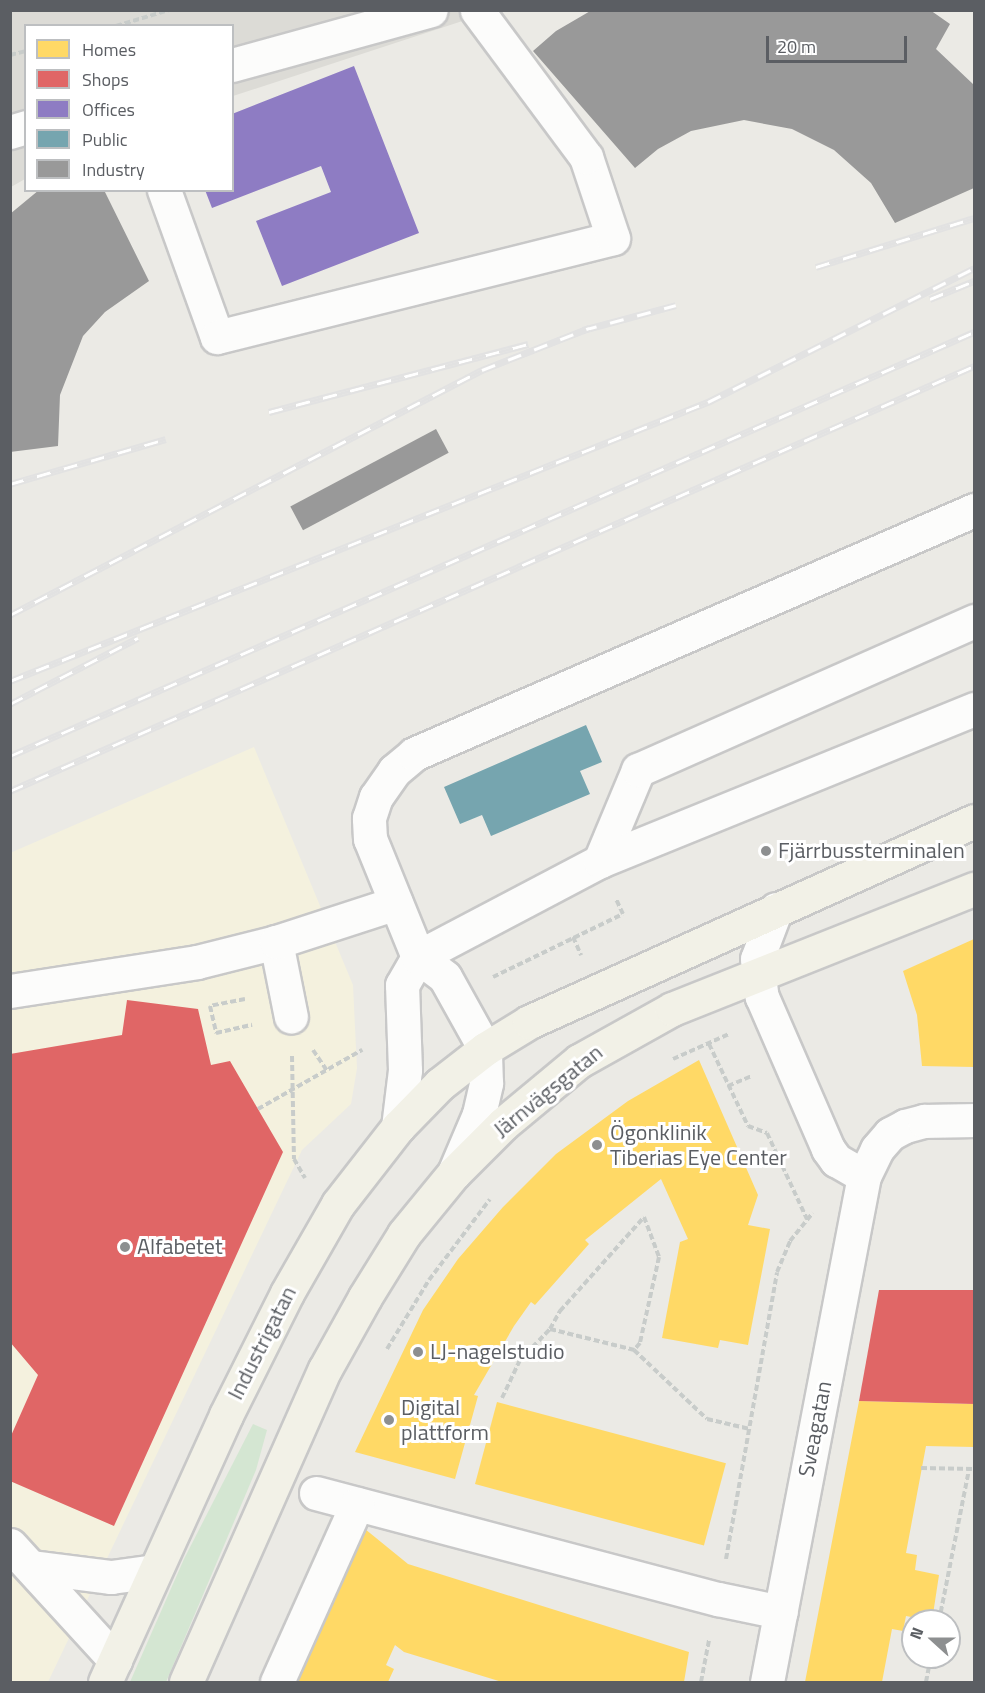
<!DOCTYPE html>
<meta charset="utf-8">
<style>
body{margin:0}
#map{position:relative;width:985px;height:1693px;overflow:hidden;background:#ebeae5;font-family:"Titillium Web",sans-serif}
div>[style]{position:absolute}
.commercial>*{inset:0;background:#f4f1de}
.industrial>*{inset:0;background:#dcdbd6}
.green>*{inset:0;background:#d4e6d2}
.homes>*{inset:0;background:#ffd966;transform-origin:0 0}
.shops>*{inset:0;background:#e06666}
.offices>*{inset:0;background:#8e7cc3}
.public>*{inset:0;background:#76a5af}
.industry>*{inset:0;background:#999;transform-origin:0 0}
.path>*{height:4px;margin-top:-2px;transform-origin:0;background:repeating-linear-gradient(90deg,#c8ccca 0 6px,transparent 0 9px)}
.roads{filter:drop-shadow(2px 0 #c8c8c8) drop-shadow(-2px 0 #c8c8c8) drop-shadow(0 2px #c8c8c8) drop-shadow(0 -2px #c8c8c8)}
.minor>*{height:33px;margin:-16.5px;padding:0 16.5px;transform-origin:16.5px;border-radius:16.5px;background:#fcfcfb}
.major>*{height:33px;margin:-16.5px;padding:0 16.5px;transform-origin:16.5px;border-radius:16.5px;background:#f2f1e7}
.rail>*{height:7px;margin-top:-3.5px;transform-origin:0;background:repeating-linear-gradient(90deg,#fff 0 14px,#e2e2e2 0 28px);box-sizing:border-box;border-block:2px solid #e2e2e2}
.dots>*{width:16px;height:16px;translate:-50% -50%;box-sizing:border-box;border:3px solid #fff;border-radius:50%}
span{translate:-50% -50%;white-space:nowrap;text-align:center;line-height:1.15;-webkit-text-stroke:6px #fff;paint-order:stroke}
.poi-label{font-size:22px;color:#5b5e63}
.left{translate:0 -50%;text-align:left}
.street-label{font-size:22px;color:#5b5e63}
.frame{position:absolute;inset:0;border:12px solid #5b5e63;pointer-events:none}
.legend{position:absolute;left:24px;top:24px;width:210px;height:168px;box-sizing:border-box;background:#fff;border:2px solid #bdbfc1;margin:0;padding:8px 10px;list-style:none;font-size:18px;color:#5b5e63}
.legend li{display:flex;align-items:center;gap:12px;height:30px}
.legend b{width:30px;border:2px solid #bdbfc1}
.north{position:absolute;left:901px;top:1609px;width:60px;height:60px;box-sizing:border-box;background:#fff;border:2px solid #bdbfc1;border-radius:50%;rotate:291deg;font-size:16px;font-weight:700;line-height:24px;text-align:center;color:#5b5e63}
.north::after{content:'';display:block;margin:auto;width:21px;height:27px;background:#8d8f90;clip-path:polygon(50% 0,100% 100%,50% 72%,0 100%)}
.scale{position:absolute;left:766px;top:36px;width:141px;height:27px;box-sizing:border-box;border:3px solid #5b5e63;border-top:0;padding-left:8px;font-size:18px;line-height:21px;white-space:nowrap;color:#5b5e63;-webkit-text-stroke:4px #fff;paint-order:stroke}
</style>
<div id="map">
<div class="commercial">
<i style="clip-path:polygon(254px 747px,353px 985px,357px 1068px,351px 1104px,302px 1150px,48px 1682px,10px 1682px,10px 853px)"></i>
</div>
<div class="industrial">
<i style="clip-path:polygon(11px 11px,493px 11px,233px 96px,232px 26px,26px 26px,25px 179px,11px 187px)"></i>
</div>
<div class="green">
<i style="clip-path:polygon(253px 1424px,267px 1430px,256px 1470px,166px 1682px,130px 1682px,184px 1559px)"></i>
</div>
<div class="homes">
<i style="clip-path:polygon(974px 939px,974px 1067px,922px 1066px,917px 1015px,903px 971px)"></i>
<i style="clip-path:polygon(699px 1060px,758px 1195px,748px 1225px,770px 1229px,748px 1345px,720px 1340px,718px 1348px,662px 1338px,680px 1242px,688px 1239px,661px 1179px,585px 1240px,589px 1244px,535px 1305px,531px 1302px,514px 1326px,474px 1395px,478px 1396px,455px 1479px,355px 1452px,423px 1310px,458px 1259px,503px 1207px,556px 1154px,628px 1101px)"></i>
<i style="clip-path:polygon(859px 1401px,974px 1404px,974px 1447px,926px 1446px,906px 1553px,917px 1555px,915px 1570px,939px 1575px,932px 1621px,906px 1616px,903px 1631px,892px 1629px,882px 1682px,805px 1682px)"></i>
<i style="left:497px;top:1402px;width:237px;height:85px;rotate:15deg"></i>
<i style="clip-path:polygon(365px 1529px,408px 1564px,689px 1652px,684px 1682px,502px 1682px,404px 1652px,395px 1645px,386px 1665px,394px 1669px,388px 1682px,295px 1682px)"></i>
</div>
<div class="shops">
<i style="clip-path:polygon(127px 1000px,198px 1009px,211px 1065px,230px 1061px,283px 1152px,114px 1526px,10px 1481px,10px 1438px,38px 1375px,10px 1342px,10px 1054px,122px 1035px)"></i>
<i style="clip-path:polygon(879px 1290px,974px 1290px,974px 1404px,859px 1401px)"></i>
</div>
<div class="offices">
<i style="clip-path:polygon(354px 66px,419px 233px,282px 286px,256px 221px,331px 192px,321px 166px,212px 208px,205px 190px,232px 190px,232px 114px)"></i>
</div>
<div class="public">
<i style="clip-path:polygon(586px 725px,602px 762px,580px 771px,590px 794px,491px 836px,482px 815px,460px 824px,444px 787px)"></i>
</div>
<div class="industry">
<i style="clip-path:polygon(592px 10px,930px 10px,950px 24px,936px 49px,974px 85px,974px 188px,895px 223px,871px 183px,834px 150px,792px 129px,744px 120px,691px 131px,658px 149px,635px 168px,533px 51px,556px 31px)"></i>
<i style="clip-path:polygon(39px 190px,104px 190px,149px 281px,105px 312px,83px 336px,60px 395px,58px 446px,10px 452px,10px 214px)"></i>
<i style="left:436px;top:429px;width:27px;height:165px;rotate:62deg"></i>
</div>
<div class="path">
<i style="left:116px;top:26px;width:55px;rotate:-16.8deg"></i>
<i style="left:10px;top:55px;width:16px;rotate:-14deg"></i>
<i style="left:573px;top:937px;width:20px;rotate:66deg"></i>
<i style="left:493px;top:977px;width:144px;rotate:-25.9deg"></i>
<i style="left:623px;top:914px;width:17px;rotate:-115deg"></i>
<i style="left:245px;top:999px;width:36px;rotate:169deg"></i>
<i style="left:210px;top:1006px;width:28px;rotate:77deg"></i>
<i style="left:216px;top:1033px;width:37px;rotate:-13deg"></i>
<i style="left:709px;top:1044px;width:91px;rotate:64.6deg"></i>
<i style="left:748px;top:1126px;width:20px;rotate:20deg"></i>
<i style="left:767px;top:1133px;width:95px;rotate:65.1deg"></i>
<i style="left:313px;top:1050px;width:25px;rotate:56deg"></i>
<i style="left:292px;top:1056px;width:103px;rotate:88.9deg"></i>
<i style="left:294px;top:1159px;width:22px;rotate:60deg"></i>
<i style="left:673px;top:1059px;width:61px;rotate:-24.1deg"></i>
<i style="left:728px;top:1086px;width:25px;rotate:-23deg"></i>
<i style="left:258px;top:1109px;width:120px;rotate:-29.6deg"></i>
<i style="left:550px;top:1329px;width:21px;rotate:-61deg"></i>
<i style="left:560px;top:1311px;width:126px;rotate:-48.2deg"></i>
<i style="left:644px;top:1217px;width:43px;rotate:69.4deg"></i>
<i style="left:659px;top:1257px;width:88px;rotate:102.5deg"></i>
<i style="left:640px;top:1343px;width:9px;rotate:131deg"></i>
<i style="left:387px;top:1349px;width:81px;rotate:-58.7deg"></i>
<i style="left:429px;top:1280px;width:101px;rotate:-53deg"></i>
<i style="left:502px;top:1398px;width:42px;rotate:-64.7deg"></i>
<i style="left:520px;top:1360px;width:43px;rotate:-45.9deg"></i>
<i style="left:550px;top:1329px;width:87px;rotate:14deg"></i>
<i style="left:634px;top:1350px;width:100px;rotate:43.4deg"></i>
<i style="left:707px;top:1419px;width:44px;rotate:13.1deg"></i>
<i style="left:921px;top:1468px;width:53px;rotate:1.1deg"></i>
<i style="left:726px;top:1559px;width:291px;rotate:-79.9deg"></i>
<i style="left:777px;top:1272px;width:34px;rotate:-67deg"></i>
<i style="left:790px;top:1241px;width:36px;rotate:-51deg"></i>
<i style="left:939px;top:1621px;width:155px;rotate:-78.8deg"></i>
<i style="left:701px;top:1682px;width:43px;rotate:-79.2deg"></i>
<i style="left:926px;top:1682px;width:25px;rotate:-79deg"></i>
</div>
<div class="roads">
<div class="minor">
<i style="left:232px;top:65px;width:206px;rotate:-15.4deg"></i>
<i style="left:10px;top:132px;width:17px;rotate:-17deg"></i>
<i style="left:164px;top:190px;width:156px;rotate:70.2deg"></i>
<i style="left:217px;top:337px;width:408px;rotate:-14deg"></i>
<i style="left:613px;top:238px;width:85px;rotate:-108.4deg"></i>
<i style="left:586px;top:157px;width:183px;rotate:-126.6deg"></i>
<i style="left:600px;top:861px;width:99px;rotate:-67.3deg"></i>
<i style="left:638px;top:770px;width:368px;rotate:-23.9deg"></i>
<i style="left:776px;top:909px;width:53px;rotate:110.8deg"></i>
<i style="left:757px;top:959px;width:38px;rotate:83deg"></i>
<i style="left:762px;top:997px;width:166px;rotate:66.5deg"></i>
<i style="left:828px;top:1149px;width:14px;rotate:54deg"></i>
<i style="left:836px;top:1160px;width:32px;rotate:30deg"></i>
<i style="left:276px;top:942px;width:76px;rotate:78.7deg"></i>
<i style="left:10px;top:991px;width:189px;rotate:-8.8deg"></i>
<i style="left:197px;top:962px;width:81px;rotate:-14.2deg"></i>
<i style="left:276px;top:942px;width:126px;rotate:-18deg"></i>
<i style="left:398px;top:1127px;width:57px;rotate:-83deg"></i>
<i style="left:405px;top:1070px;width:85px;rotate:-92deg"></i>
<i style="left:402px;top:985px;width:32px;rotate:-60deg"></i>
<i style="left:418px;top:957px;width:206px;rotate:-27.8deg"></i>
<i style="left:600px;top:861px;width:404px;rotate:-22.1deg"></i>
<i style="left:454px;top:1173px;width:64px;rotate:-67deg"></i>
<i style="left:479px;top:1114px;width:32px;rotate:-77deg"></i>
<i style="left:486px;top:1083px;width:34px;rotate:-92deg"></i>
<i style="left:485px;top:1049px;width:82px;rotate:-119.1deg"></i>
<i style="left:445px;top:977px;width:34px;rotate:-143deg"></i>
<i style="left:418px;top:957px;width:127px;rotate:-112.1deg"></i>
<i style="left:370px;top:839px;width:21px;rotate:-93deg"></i>
<i style="left:369px;top:818px;width:22px;rotate:-72deg"></i>
<i style="left:376px;top:797px;width:32px;rotate:-55deg"></i>
<i style="left:394px;top:771px;width:26px;rotate:-40deg"></i>
<i style="left:414px;top:754px;width:611px;rotate:-23.54deg"></i>
<i style="left:316px;top:1493px;width:416px;rotate:14.8deg"></i>
<i style="left:718px;top:1599px;width:64px;rotate:11.7deg"></i>
<i style="left:10px;top:1545px;width:156px;rotate:47.6deg"></i>
<i style="left:32px;top:1567px;width:80px;rotate:7.2deg"></i>
<i style="left:111px;top:1577px;width:44px;rotate:-7.8deg"></i>
<i style="left:277px;top:1682px;width:195px;rotate:-65.8deg"></i>
<i style="left:767px;top:1682px;width:515px;rotate:-79.15deg"></i>
<i style="left:864px;top:1176px;width:30px;rotate:-64deg"></i>
<i style="left:877px;top:1149px;width:20px;rotate:-49deg"></i>
<i style="left:890px;top:1134px;width:17px;rotate:-28deg"></i>
<i style="left:905px;top:1126px;width:20px;rotate:-15deg"></i>
<i style="left:924px;top:1121px;width:50px;rotate:-1.1deg"></i>
</div>
<div class="major">
<i style="left:105px;top:1682px;width:293px;rotate:-65.6deg"></i>
<i style="left:226px;top:1415px;width:136px;rotate:-63.4deg"></i>
<i style="left:287px;top:1293px;width:103px;rotate:-60.2deg"></i>
<i style="left:338px;top:1204px;width:98px;rotate:-52.1deg"></i>
<i style="left:398px;top:1127px;width:60px;rotate:-45.7deg"></i>
<i style="left:440px;top:1084px;width:57px;rotate:-37.9deg"></i>
<i style="left:485px;top:1049px;width:52px;rotate:-31.5deg"></i>
<i style="left:529px;top:1022px;width:488px;rotate:-24.3deg"></i>
<i style="left:186px;top:1682px;width:342px;rotate:-66.1deg"></i>
<i style="left:325px;top:1369px;width:82px;rotate:-60.9deg"></i>
<i style="left:365px;top:1297px;width:74px;rotate:-58.2deg"></i>
<i style="left:404px;top:1234px;width:79px;rotate:-50.7deg"></i>
<i style="left:454px;top:1173px;width:69px;rotate:-45deg"></i>
<i style="left:503px;top:1124px;width:99px;rotate:-39.7deg"></i>
<i style="left:579px;top:1061px;width:107px;rotate:-29.2deg"></i>
<i style="left:672px;top:1009px;width:325px;rotate:-21.7deg"></i>
</div>
</div>
<div class="rail">
<i style="left:816px;top:267px;width:165px;rotate:-17.2deg"></i>
<i style="left:930px;top:299px;width:48px;rotate:-22.2deg"></i>
<i style="left:583px;top:330px;width:96px;rotate:-15deg"></i>
<i style="left:269px;top:412px;width:268px;rotate:-14.7deg"></i>
<i style="left:10px;top:484px;width:162px;rotate:-16.1deg"></i>
<i style="left:10px;top:615px;width:532px;rotate:-27.43deg"></i>
<i style="left:482px;top:370px;width:115px;rotate:-21.4deg"></i>
<i style="left:10px;top:681px;width:752px;rotate:-21.79deg"></i>
<i style="left:708px;top:402px;width:298px;rotate:-26.7deg"></i>
<i style="left:10px;top:704px;width:144px;rotate:-27.3deg"></i>
<i style="left:10px;top:756px;width:1053px;rotate:-23.74deg"></i>
<i style="left:10px;top:791px;width:1054px;rotate:-23.79deg"></i>
</div>
<div class="dots">
<i style="left:766px;top:851px;background:#8d8f90"></i>
<i style="left:597px;top:1145px;background:#8d8f90"></i>
<i style="left:125px;top:1247px;background:#8d8f90"></i>
<i style="left:418px;top:1352px;background:#8d8f90"></i>
<i style="left:389px;top:1420px;background:#8d8f90"></i>
</div>
<div class="poi-label">
<span class="left" style="left:778px;top:851px">Fjärrbussterminalen</span>
<span class="left" style="left:610px;top:1145px">Ögonklinik<br>Tiberias Eye Center</span>
<span class="left" style="left:137px;top:1247px">Alfabetet</span>
<span class="left" style="left:430px;top:1352px">LJ-nagelstudio</span>
<span class="left" style="left:401px;top:1420px">Digital<br>plattform</span>
</div>
<div class="street-label">
<span style="left:548px;top:1091px;rotate:-39deg">Järnvägsgatan</span>
<span style="left:262px;top:1343px;rotate:-63deg">Industrigatan</span>
<span style="left:815px;top:1429px;rotate:-79deg">Sveagatan</span>
</div>
<div class="frame"></div>
<ul class="legend">
<li><b style="height:16px;background:#ffd966"></b>Homes</li>
<li><b style="height:16px;background:#e06666"></b>Shops</li>
<li><b style="height:16px;background:#8e7cc3"></b>Offices</li>
<li><b style="height:16px;background:#76a5af"></b>Public</li>
<li><b style="height:16px;background:#999"></b>Industry</li>
</ul>
<div class="north">N</div>
<div class="scale">20 m</div>
</div>
